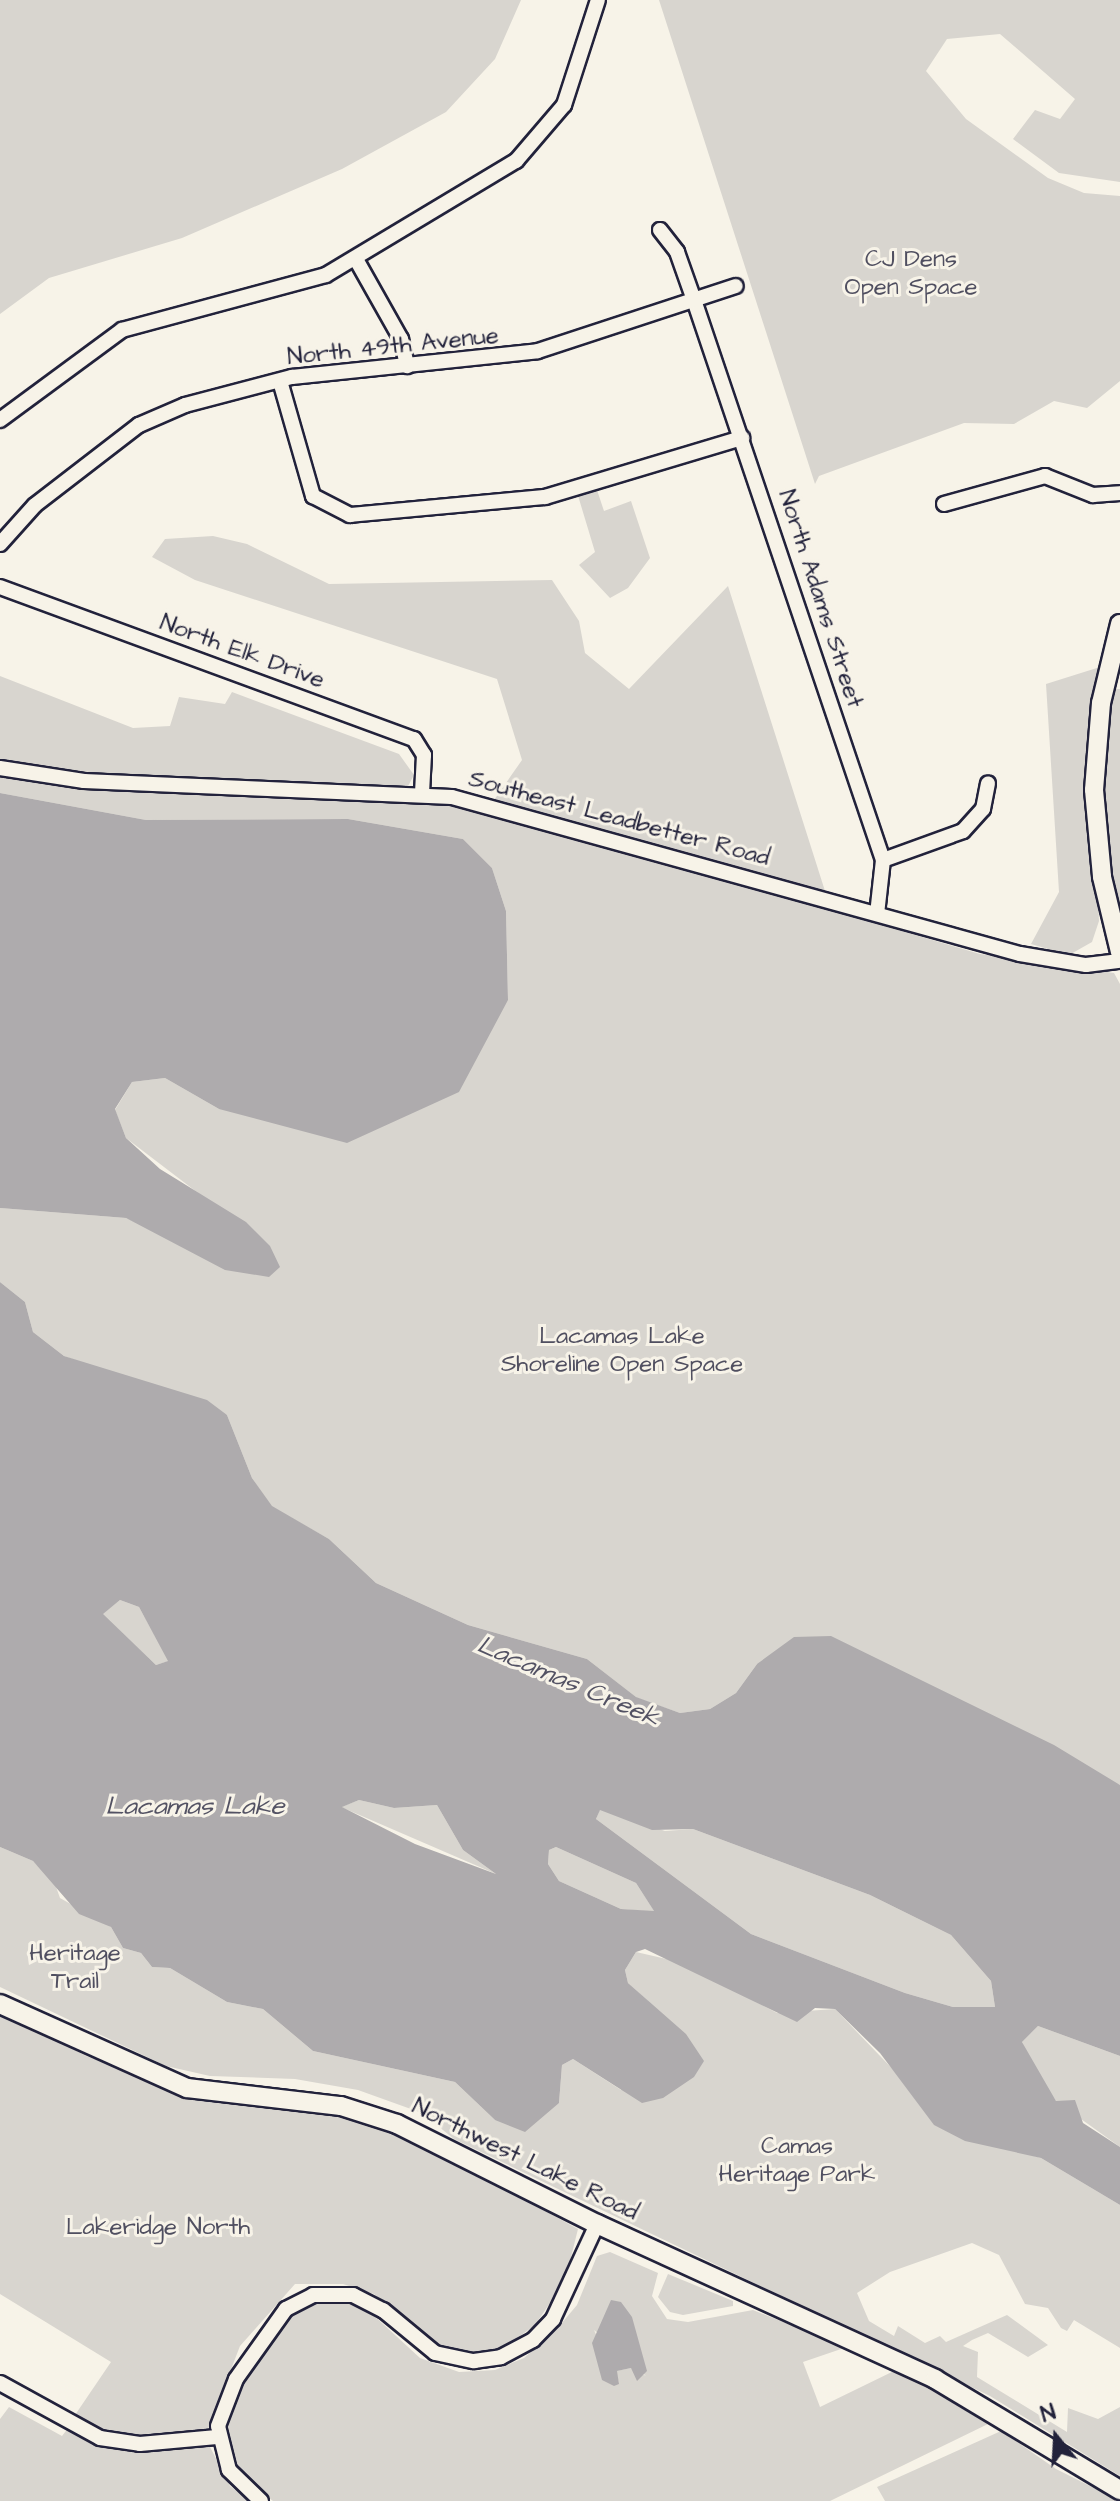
<!DOCTYPE html>
<style>
body{margin:0}
#map{position:relative;width:1120px;height:2501px;overflow:hidden;background:#f7f3e8;font-family:"Architects Daughter",sans-serif}
div>[style]{position:absolute}
.green>*{inset:0;background:#d8d5cf}
.water>*{inset:0;background:#aeabad}
.roads{filter:drop-shadow(2px 0 #22223b) drop-shadow(-2px 0 #22223b) drop-shadow(0 2px #22223b) drop-shadow(0 -2px #22223b)}
.minor>*{height:14px;margin:-7px;padding:0 7px;transform-origin:7px;border-radius:7px;background:#f7f3e8}
.major>*{height:18px;margin:-9px;padding:0 9px;transform-origin:9px;border-radius:9px;background:#f7f3e8}
span{translate:-50% -50%;white-space:nowrap;text-align:center;line-height:1.15;-webkit-text-stroke:6px #f7f3e8;paint-order:stroke}
.park-label{font-size:24px;color:#504f60}
.street-label{font-size:24px;color:#22223b}
.water-label{font-size:26px;color:#535263;font-style:italic}
.north{position:absolute;left:1016px;top:2397px;width:80px;height:80px;-webkit-text-stroke:6px #f7f3e8;paint-order:stroke;rotate:342deg;font-size:22px;font-weight:700;line-height:32px;text-align:center;color:#22223b}
.north::after{content:'';display:block;margin:auto;width:28px;height:36px;background:#22223b;clip-path:polygon(50% 0,100% 100%,50% 72%,0 100%)}
</style>
<div id="map">
<div class="green">
<i style="clip-path:polygon(0 0,521px 0,495px 59px,446px 112px,342px 169px,182px 238px,49px 278px,0 314px)"></i>
<i style="clip-path:polygon(659px 0,1120px 0,1120px 182px,1059px 173px,1013px 139px,1035px 110px,1060px 119px,1075px 99px,1000px 34px,947px 39px,926px 71px,966px 119px,1048px 178px,1084px 193px,1120px 196px,1120px 381px,1087px 408px,1054px 401px,1014px 424px,964px 423px,819px 476px,815px 484px)"></i>
<i style="clip-path:polygon(595px 484px,604px 511px,631px 501px,650px 558px,628px 588px,610px 598px,579px 565px,595px 552px,576px 489px)"></i>
<i style="clip-path:polygon(213px 536px,247px 544px,329px 584px,552px 580px,579px 621px,585px 653px,629px 689px,728px 586px,825px 891px,492px 803px,522px 760px,497px 679px,195px 580px,152px 557px,165px 539px)"></i>
<i style="clip-path:polygon(1100px 667px,1090px 746px,1099px 921px,1092px 942px,1069px 955px,1031px 944px,1059px 892px,1046px 684px)"></i>
<i style="clip-path:polygon(0 676px,133px 728px,170px 726px,179px 697px,225px 704px,232px 692px,399px 754px,414px 775px,407px 788px,154px 780px,0 761px)"></i>
<i style="clip-path:polygon(1108px 689px,1120px 689px,1120px 912px,1101px 820px)"></i>
<i style="clip-path:polygon(0 775px,87px 789px,356px 795px,448px 805px,580px 831px,609px 845px,980px 954px,1114px 973px,1120px 984px,1120px 1785px,757px 1664px,736px 1693px,710px 1709px,680px 1713px,637px 1698px,587px 1659px,468px 1625px,376px 1583px,329px 1539px,272px 1507px,252px 1478px,227px 1415px,64px 1356px,33px 1332px,25px 1302px,0 1282px,0 1208px,126px 1218px,157px 1231px,202px 1196px,126px 1138px,115px 1110px,132px 1082px,165px 1078px,219px 1109px,508px 1000px,506px 911px,492px 868px,463px 839px,348px 819px,146px 820px,0 793px)"></i>
<i style="clip-path:polygon(120px 1600px,139px 1607px,169px 1661px,156px 1665px,102px 1614px)"></i>
<i style="clip-path:polygon(359px 1800px,394px 1808px,437px 1805px,463px 1850px,496px 1874px,341px 1807px)"></i>
<i style="clip-path:polygon(600px 1809px,665px 1831px,693px 1829px,870px 1895px,951px 1935px,991px 1981px,995px 2007px,953px 2007px,905px 1993px,751px 1934px,596px 1819px)"></i>
<i style="clip-path:polygon(0 1847px,33px 1861px,55px 1884px,60px 1898px,111px 1927px,123px 1948px,141px 1953px,152px 1967px,170px 1968px,227px 2002px,263px 2009px,313px 2051px,455px 2082px,495px 2120px,559px 2103px,562px 2065px,573px 2059px,621px 2090px,648px 2001px,628px 1983px,625px 1970px,636px 1952px,684px 1963px,777px 2013px,835px 2009px,905px 2082px,1013px 2150px,1041px 2158px,1120px 2205px,1120px 2348px,1074px 2320px,1067px 2331px,1061px 2328px,1048px 2308px,1025px 2304px,999px 2255px,972px 2243px,890px 2272px,857px 2293px,869px 2321px,894px 2336px,898px 2326px,925px 2343px,940px 2336px,946px 2342px,1007px 2315px,1048px 2345px,1028px 2357px,988px 2333px,972px 2340px,963px 2346px,978px 2352px,977px 2377px,1067px 2432px,1068px 2408px,1098px 2419px,1120px 2407px,1120px 2476px,990px 2396px,454px 2139px,422px 2113px,358px 2090px,295px 2079px,210px 2076px,166px 2066px,0 1987px)"></i>
<i style="clip-path:polygon(556px 1847px,636px 1883px,655px 1912px,621px 1909px,559px 1881px,548px 1864px,549px 1850px)"></i>
<i style="clip-path:polygon(0 2011px,86px 2056px,200px 2097px,363px 2116px,426px 2146px,578px 2229px,565px 2281px,535px 2325px,502px 2349px,465px 2355px,427px 2342px,374px 2294px,343px 2284px,295px 2284px,240px 2346px,208px 2429px,121px 2436px,92px 2427px,75px 2415px,111px 2362px,0 2294px)"></i>
<i style="clip-path:polygon(1038px 2026px,1120px 2056px,1120px 2147px,1056px 2101px,1034px 2071px,1022px 2042px)"></i>
<i style="clip-path:polygon(evenodd,610px 2252px,658px 2273px,652px 2296px,667px 2319px,688px 2322px,753px 2310px,838px 2344px,844px 2348px,803px 2362px,820px 2407px,898px 2369px,990px 2423px,830px 2501px,273px 2501px,235px 2472px,226px 2432px,239px 2381px,278px 2321px,312px 2300px,358px 2301px,420px 2358px,459px 2372px,495px 2370px,524px 2358px,556px 2330px,577px 2305px,597px 2256px,610px 2252px,594px 2330px,646px 2376px,631px 2368px,616px 2371px,619px 2384px,594px 2330px)"></i>
<i style="clip-path:polygon(668px 2274px,733px 2301px,733px 2306px,683px 2315px,670px 2312px,658px 2297px)"></i>
<i style="clip-path:polygon(9px 2407px,62px 2436px,69px 2427px,115px 2448px,170px 2450px,208px 2443px,230px 2486px,249px 2501px,0 2501px,0 2419px)"></i>
<i style="clip-path:polygon(1001px 2431px,1056px 2469px,1120px 2501px,885px 2501px,877px 2487px)"></i>
</div>
<div class="water">
<i style="clip-path:polygon(0 793px,146px 820px,348px 819px,463px 839px,492px 868px,506px 911px,508px 1000px,459px 1092px,347px 1143px,219px 1109px,165px 1078px,132px 1082px,115px 1109px,126px 1138px,160px 1169px,246px 1222px,270px 1246px,280px 1267px,269px 1277px,225px 1270px,126px 1218px,0 1208px)"></i>
<i style="clip-path:polygon(evenodd,0 1282px,25px 1302px,33px 1332px,64px 1356px,207px 1400px,227px 1415px,252px 1478px,272px 1506px,329px 1539px,376px 1583px,468px 1625px,587px 1659px,636px 1697px,680px 1713px,710px 1709px,736px 1693px,757px 1664px,794px 1637px,831px 1636px,1054px 1745px,1120px 1785px,1120px 2056px,1038px 2026px,1022px 2042px,1056px 2101px,1075px 2100px,1083px 2123px,1120px 2147px,1120px 2205px,1041px 2158px,965px 2141px,934px 2125px,880px 2053px,835px 2009px,815px 2008px,797px 2022px,645px 1949px,636px 1952px,625px 1970px,628px 1983px,686px 2034px,704px 2061px,694px 2077px,663px 2098px,642px 2103px,573px 2059px,562px 2065px,559px 2103px,525px 2132px,495px 2120px,455px 2082px,313px 2051px,263px 2009px,227px 2002px,170px 1968px,152px 1967px,141px 1953px,123px 1948px,111px 1927px,79px 1914px,33px 1861px,0 1847px,0 1282px,120px 1600px,139px 1607px,168px 1661px,156px 1665px,103px 1614px,120px 1600px,0 1282px,359px 1800px,394px 1808px,437px 1805px,463px 1850px,496px 1874px,415px 1844px,342px 1807px,359px 1800px,0 1282px,600px 1810px,652px 1830px,693px 1829px,870px 1895px,951px 1935px,991px 1981px,995px 2007px,953px 2007px,905px 1993px,751px 1934px,596px 1819px,600px 1810px,0 1282px,556px 1847px,636px 1883px,654px 1911px,621px 1909px,559px 1881px,548px 1864px,549px 1850px,556px 1847px)"></i>
<i style="clip-path:polygon(611px 2300px,621px 2302px,632px 2317px,647px 2371px,637px 2381px,631px 2368px,617px 2371px,619px 2384px,614px 2386px,602px 2380px,592px 2343px)"></i>
</div>
<div class="roads">
<div class="minor">
<i style="left:660px;top:230px;width:28px;rotate:52deg"></i>
<i style="left:677px;top:252px;width:51px;rotate:70.5deg"></i>
<i style="left:694px;top:300px;width:591px;rotate:71.35deg"></i>
<i style="left:883px;top:860px;width:54px;rotate:96.3deg"></i>
<i style="left:357px;top:261px;width:90px;rotate:60.6deg"></i>
<i style="left:401px;top:339px;width:28px;rotate:77deg"></i>
<i style="left:280px;top:381px;width:120px;rotate:74deg"></i>
<i style="left:313px;top:496px;width:42px;rotate:27.2deg"></i>
<i style="left:350px;top:515px;width:196px;rotate:-5.3deg"></i>
<i style="left:545px;top:497px;width:206px;rotate:-16.7deg"></i>
<i style="left:0;top:420px;width:152px;rotate:-36.4deg"></i>
<i style="left:122px;top:330px;width:211px;rotate:-15.1deg"></i>
<i style="left:326px;top:275px;width:222px;rotate:-31deg"></i>
<i style="left:516px;top:161px;width:74px;rotate:-49.4deg"></i>
<i style="left:564px;top:105px;width:110px;rotate:-72.1deg"></i>
<i style="left:944px;top:504px;width:105px;rotate:-15.5deg"></i>
<i style="left:1045px;top:476px;width:52px;rotate:21.6deg"></i>
<i style="left:1093px;top:495px;width:27px;rotate:-4deg"></i>
<i style="left:0;top:544px;width:52px;rotate:-48.1deg"></i>
<i style="left:35px;top:505px;width:131px;rotate:-37.6deg"></i>
<i style="left:139px;top:425px;width:50px;rotate:-23.5deg"></i>
<i style="left:185px;top:405px;width:111px;rotate:-14.7deg"></i>
<i style="left:292px;top:377px;width:247px;rotate:-6deg"></i>
<i style="left:538px;top:351px;width:208px;rotate:-18.2deg"></i>
<i style="left:0;top:587px;width:441px;rotate:20.2deg"></i>
<i style="left:414px;top:739px;width:19px;rotate:58deg"></i>
<i style="left:424px;top:755px;width:38px;rotate:93deg"></i>
<i style="left:0;top:768px;width:85px;rotate:8.8deg"></i>
<i style="left:84px;top:781px;width:368px;rotate:2.5deg"></i>
<i style="left:452px;top:797px;width:589px;rotate:15.45deg"></i>
<i style="left:1020px;top:954px;width:67px;rotate:9.5deg"></i>
<i style="left:1086px;top:965px;width:34px;rotate:-7deg"></i>
<i style="left:883px;top:860px;width:85px;rotate:-19.9deg"></i>
<i style="left:963px;top:831px;width:30px;rotate:-48deg"></i>
<i style="left:983px;top:809px;width:26px;rotate:-79deg"></i>
<i style="left:0;top:2383px;width:114px;rotate:28.8deg"></i>
<i style="left:100px;top:2438px;width:40px;rotate:8.5deg"></i>
<i style="left:140px;top:2444px;width:77px;rotate:-5.2deg"></i>
<i style="left:261px;top:2501px;width:45px;rotate:-135.9deg"></i>
<i style="left:229px;top:2470px;width:45px;rotate:-104deg"></i>
<i style="left:218px;top:2426px;width:50px;rotate:-69deg"></i>
<i style="left:236px;top:2379px;width:86px;rotate:-54.5deg"></i>
<i style="left:286px;top:2309px;width:30px;rotate:-27deg"></i>
<i style="left:313px;top:2295px;width:40px"></i>
<i style="left:353px;top:2295px;width:34px;rotate:27deg"></i>
<i style="left:383px;top:2310px;width:67px;rotate:39.6deg"></i>
<i style="left:435px;top:2353px;width:40px;rotate:12deg"></i>
<i style="left:474px;top:2361px;width:27px;rotate:-8deg"></i>
<i style="left:501px;top:2357px;width:36px;rotate:-28deg"></i>
<i style="left:533px;top:2340px;width:29px;rotate:-46deg"></i>
<i style="left:553px;top:2319px;width:105px;rotate:-65.1deg"></i>
</div>
<div class="major">
<i style="left:1120px;top:624px;width:81px;rotate:103.5deg"></i>
<i style="left:1101px;top:703px;width:87px;rotate:94.6deg"></i>
<i style="left:1094px;top:790px;width:87px;rotate:84.7deg"></i>
<i style="left:1102px;top:877px;width:77px;rotate:76.5deg"></i>
<i style="left:0;top:2004px;width:205px;rotate:24.2deg"></i>
<i style="left:187px;top:2088px;width:155px;rotate:6.7deg"></i>
<i style="left:341px;top:2106px;width:59px;rotate:17.8deg"></i>
<i style="left:397px;top:2124px;width:224px;rotate:26.6deg"></i>
<i style="left:597px;top:2224px;width:372px;rotate:24.6deg"></i>
<i style="left:935px;top:2379px;width:216px;rotate:31deg"></i>
</div>
</div>
<div class="park-label">
<span style="left:911px;top:274px">CJ Dens<br>Open Space</span>
<span style="left:622px;top:1351px">Lacamas Lake<br>Shoreline Open Space</span>
<span style="left:75px;top:1968px">Heritage<br>Trail</span>
<span style="left:797px;top:2161px">Camas<br>Heritage Park</span>
<span style="left:158px;top:2228px">Lakeridge North</span>
</div>
<div class="street-label">
<span style="left:393px;top:347px;rotate:-6deg">North 49th Avenue</span>
<span style="left:820px;top:599px;rotate:72deg">North Adams Street</span>
<span style="left:242px;top:652px;rotate:20deg">North Elk Drive</span>
<span style="left:619px;top:819px;rotate:15deg">Southeast Leadbetter Road</span>
<span style="left:525px;top:2160px;rotate:26deg">Northwest Lake Road</span>
</div>
<div class="water-label">
<span style="left:568px;top:1682px;rotate:23deg">Lacamas Creek</span>
<span style="left:195px;top:1807px">Lacamas Lake</span>
</div>
<div class="north">N</div>
</div>
